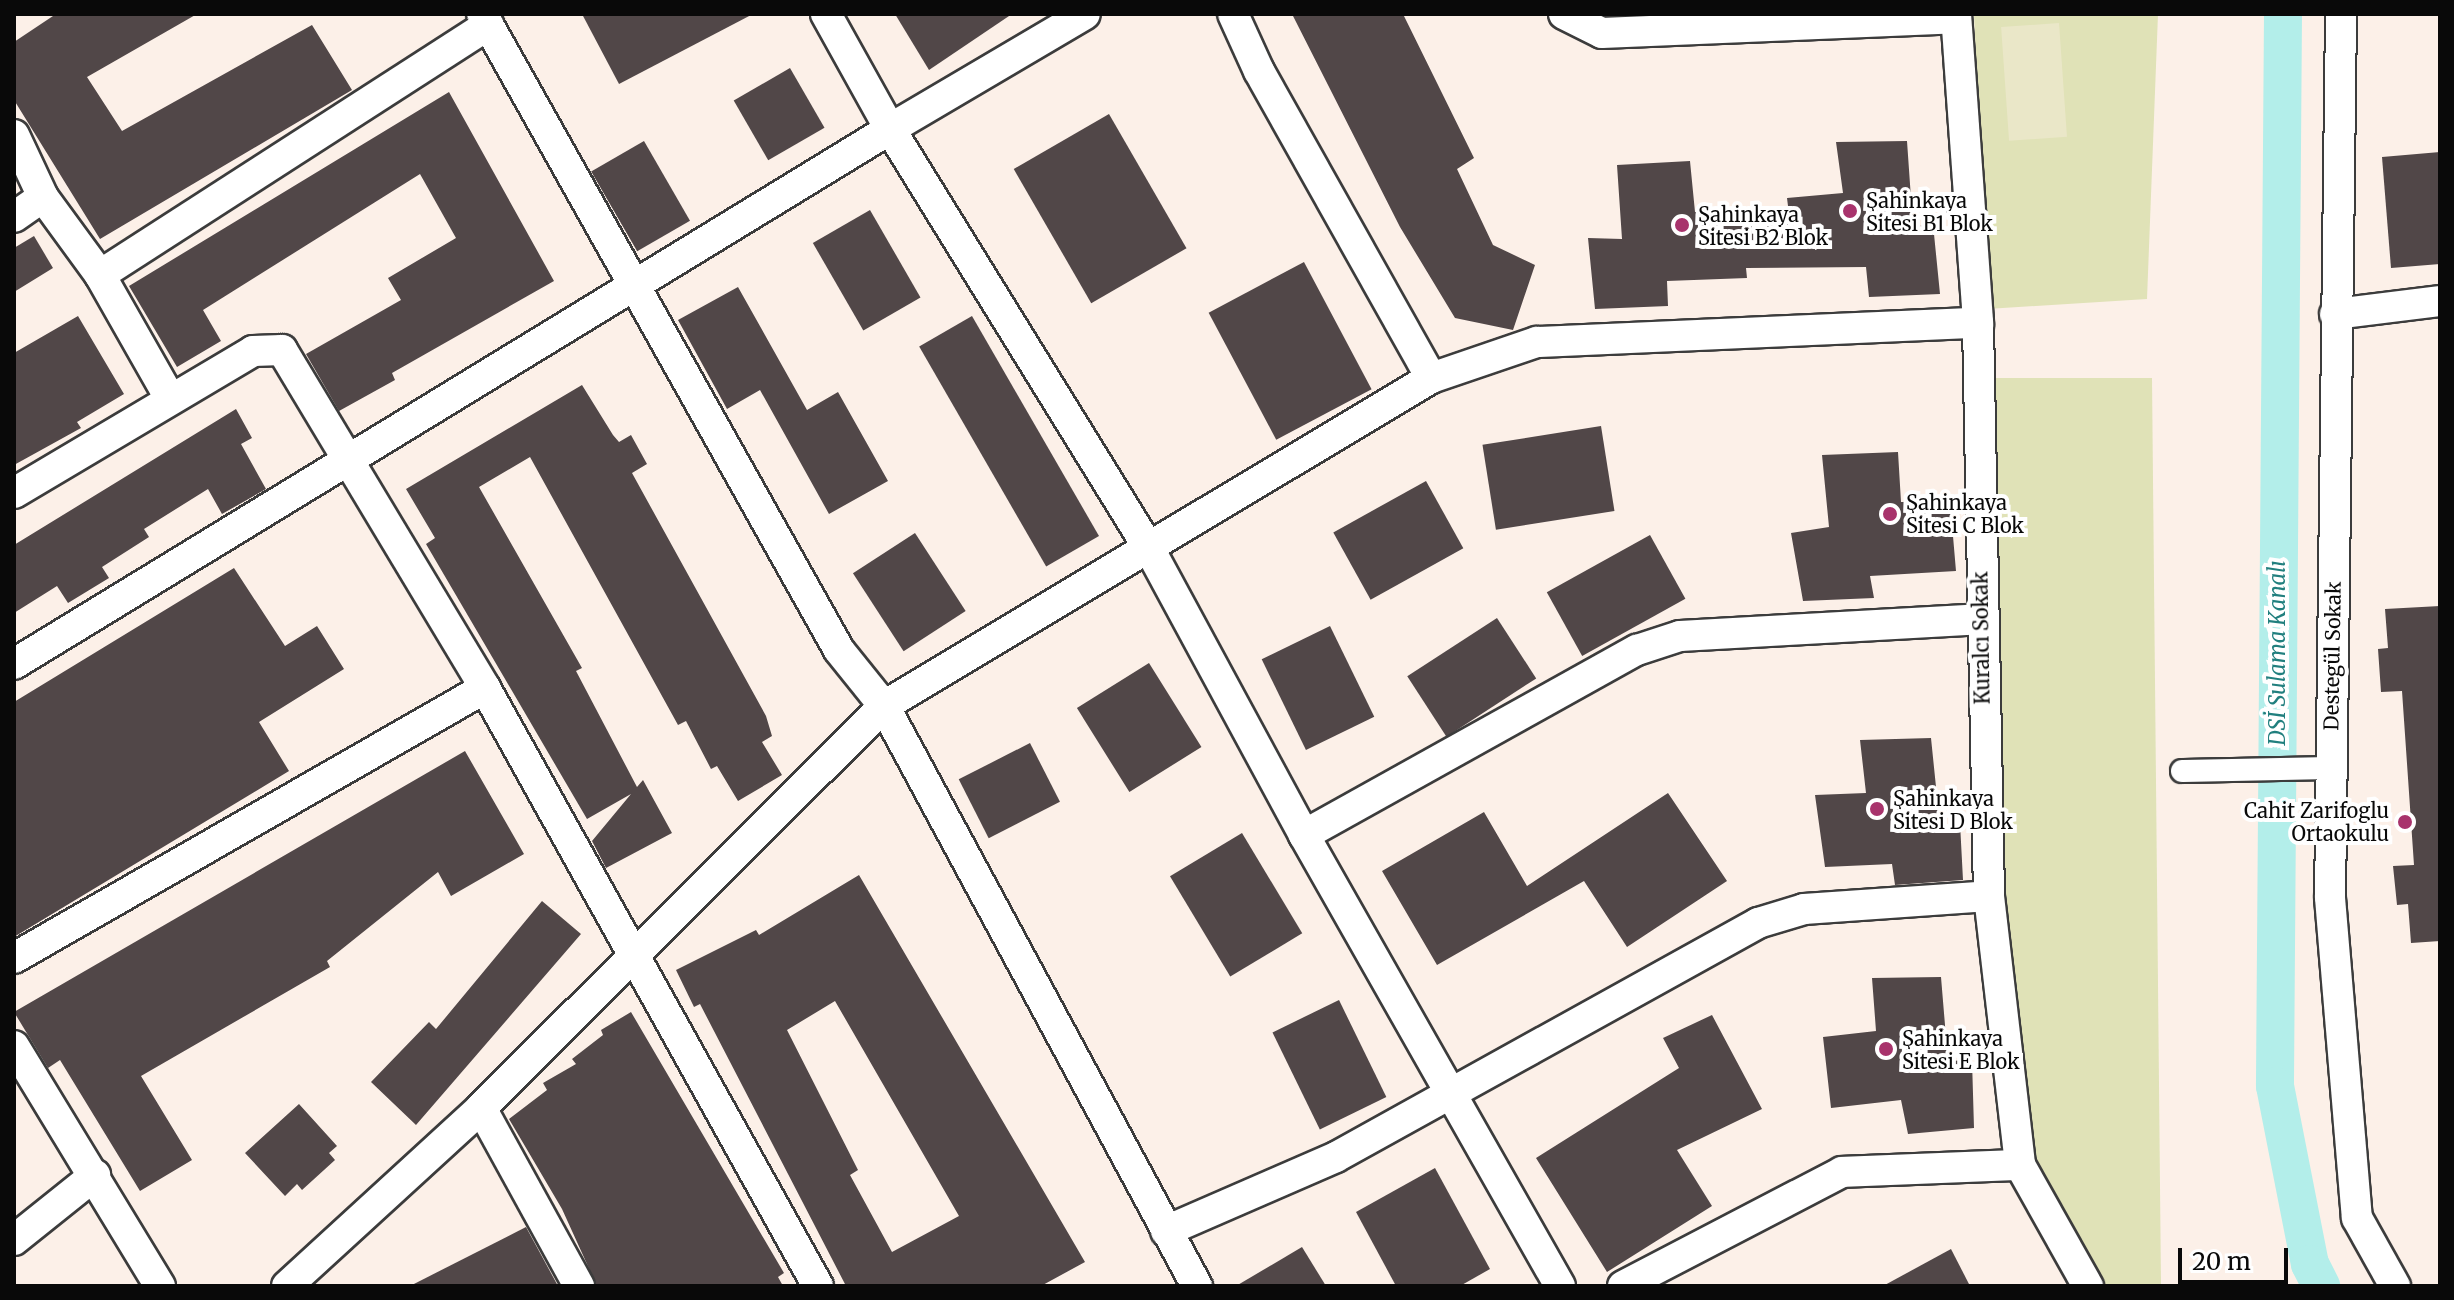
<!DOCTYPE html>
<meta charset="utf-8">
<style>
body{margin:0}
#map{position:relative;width:2454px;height:1300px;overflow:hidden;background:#fcf0e8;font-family:Merriweather,serif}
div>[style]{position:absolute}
.green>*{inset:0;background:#e0e2b7}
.pitch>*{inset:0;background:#eae7c8;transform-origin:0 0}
.canal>*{height:38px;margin:-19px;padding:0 19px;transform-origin:19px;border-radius:19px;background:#b3eeea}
.building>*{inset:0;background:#514748;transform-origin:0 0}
.roads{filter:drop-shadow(2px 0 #3c3c3c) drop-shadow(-2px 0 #3c3c3c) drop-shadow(0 2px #3c3c3c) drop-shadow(0 -2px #3c3c3c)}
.pedestrian>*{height:22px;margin:-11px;padding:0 11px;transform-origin:11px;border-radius:11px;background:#fff}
.minor>*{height:30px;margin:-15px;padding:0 15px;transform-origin:15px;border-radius:15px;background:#fff}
.dots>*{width:22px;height:22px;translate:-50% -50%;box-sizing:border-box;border:4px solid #fff;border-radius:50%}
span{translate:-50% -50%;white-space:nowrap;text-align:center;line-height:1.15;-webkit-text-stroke:8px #fff;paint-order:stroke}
.poi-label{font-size:20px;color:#090909}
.left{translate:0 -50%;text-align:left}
.right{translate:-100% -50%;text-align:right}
.street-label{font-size:20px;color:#090909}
.water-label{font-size:22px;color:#217f7e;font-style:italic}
.frame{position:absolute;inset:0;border:16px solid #090909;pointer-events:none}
.scale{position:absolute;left:2178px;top:1248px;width:110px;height:36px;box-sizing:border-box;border:4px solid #090909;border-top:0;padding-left:10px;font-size:24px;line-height:28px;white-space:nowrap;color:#090909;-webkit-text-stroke:6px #fff;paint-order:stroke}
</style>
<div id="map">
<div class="green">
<i style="clip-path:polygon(1974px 14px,2158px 14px,2147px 299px,1987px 309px)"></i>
<i style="clip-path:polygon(1982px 378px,2152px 378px,2161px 1286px,2102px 1286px,2027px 1156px,1996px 871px)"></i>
</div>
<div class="pitch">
<i style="left:2059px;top:23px;width:114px;height:58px;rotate:86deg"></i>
</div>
<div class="canal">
<i style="left:2283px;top:14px;width:1072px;rotate:90.43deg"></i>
<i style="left:2275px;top:1086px;width:181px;rotate:78.9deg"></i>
<i style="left:2310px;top:1264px;width:25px;rotate:63deg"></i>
</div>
<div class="building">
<i style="clip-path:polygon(56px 14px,197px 14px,87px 77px,122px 131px,312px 25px,352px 90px,100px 239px,14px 100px,14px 42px)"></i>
<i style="clip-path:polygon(582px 14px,753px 14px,619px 84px)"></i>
<i style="clip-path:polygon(895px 14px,1012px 14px,929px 70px)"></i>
<i style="clip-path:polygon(1292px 14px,1403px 14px,1474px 158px,1457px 169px,1493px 245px,1535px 265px,1513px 330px,1455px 318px,1400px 227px)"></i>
<i style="left:790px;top:68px;width:69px;height:65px;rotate:60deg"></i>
<i style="clip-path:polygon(449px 92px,554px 281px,392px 373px,395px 380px,339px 411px,306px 354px,401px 300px,388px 278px,456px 238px,420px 174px,203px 310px,221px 341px,177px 367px,129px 286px)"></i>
<i style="left:1109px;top:114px;width:155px;height:110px;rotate:60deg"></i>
<i style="left:644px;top:141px;width:92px;height:61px;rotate:60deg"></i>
<i style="clip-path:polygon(1907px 141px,1913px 227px,1933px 224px,1940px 294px,1869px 297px,1866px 267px,1746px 268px,1747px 278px,1667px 281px,1668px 306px,1595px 309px,1588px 238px,1622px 239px,1617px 165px,1690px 161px,1695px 212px,1788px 206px,1787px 198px,1843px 193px,1836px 142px)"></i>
<i style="clip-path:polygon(2440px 152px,2440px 264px,2391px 268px,2382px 157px)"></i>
<i style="left:870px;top:210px;width:101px;height:66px;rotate:60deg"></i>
<i style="clip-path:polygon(34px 236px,53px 268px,14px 292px,14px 248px)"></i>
<i style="left:1304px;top:262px;width:144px;height:108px;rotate:62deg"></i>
<i style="clip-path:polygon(738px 287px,807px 410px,838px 392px,888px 481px,829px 514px,760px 390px,727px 409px,678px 320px)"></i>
<i style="clip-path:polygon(78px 316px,124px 394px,77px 422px,81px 428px,14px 465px,14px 353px)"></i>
<i style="left:972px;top:316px;width:254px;height:61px;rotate:60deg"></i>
<i style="clip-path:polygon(582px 385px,613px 435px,619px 442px,631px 435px,647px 464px,632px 473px,766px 716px,772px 736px,762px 742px,782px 775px,738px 801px,717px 766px,711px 769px,686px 721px,678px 725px,530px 457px,479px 487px,582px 668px,576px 671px,637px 787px,643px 780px,672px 833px,606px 868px,592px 841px,631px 794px,587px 819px,426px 544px,435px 538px,406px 489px)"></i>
<i style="clip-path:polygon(236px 409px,252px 438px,241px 444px,266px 489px,222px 514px,208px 489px,144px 529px,149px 537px,102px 567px,109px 578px,68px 603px,57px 586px,14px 613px,14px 545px)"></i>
<i style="left:1601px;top:426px;width:86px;height:120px;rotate:81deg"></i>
<i style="clip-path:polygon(1898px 452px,1901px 502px,1950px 501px,1956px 571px,1870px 576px,1874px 598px,1803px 601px,1791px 533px,1829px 527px,1822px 455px)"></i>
<i style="left:1426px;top:481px;width:77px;height:106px;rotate:61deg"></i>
<i style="left:915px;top:533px;width:93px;height:74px;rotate:57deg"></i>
<i style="left:1650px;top:535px;width:73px;height:118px;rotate:61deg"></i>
<i style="clip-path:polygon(234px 568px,285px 646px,317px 626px,344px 669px,259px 722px,289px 771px,14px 937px,14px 702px)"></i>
<i style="clip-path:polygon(2440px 606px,2440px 941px,2411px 943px,2408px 904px,2397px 905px,2393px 866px,2414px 865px,2402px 691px,2381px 692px,2378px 649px,2388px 648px,2385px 609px)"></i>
<i style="left:1497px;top:618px;width:72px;height:107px;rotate:57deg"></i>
<i style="left:1330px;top:626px;width:101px;height:76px;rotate:64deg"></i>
<i style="left:1149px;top:663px;width:99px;height:85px;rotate:58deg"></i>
<i style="clip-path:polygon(1931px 738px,1940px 826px,1960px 823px,1963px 880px,1895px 885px,1892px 864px,1825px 867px,1815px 795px,1866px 793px,1860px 740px)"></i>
<i style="left:1030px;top:743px;width:66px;height:80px;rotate:63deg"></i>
<i style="clip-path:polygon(465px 751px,524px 854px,451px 896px,438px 872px,327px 961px,330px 967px,141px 1076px,192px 1160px,140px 1191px,60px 1060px,48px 1068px,14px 1012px)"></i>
<i style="clip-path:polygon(1668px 793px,1727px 881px,1627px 947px,1584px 881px,1437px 965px,1382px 871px,1484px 812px,1527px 886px)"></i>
<i style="left:1242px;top:833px;width:117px;height:84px;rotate:59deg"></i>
<i style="clip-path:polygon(evenodd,859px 875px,1085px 1262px,1041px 1286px,846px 1286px,700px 1004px,694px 1007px,676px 970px,756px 930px,759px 935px,859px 875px,835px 1001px,959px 1216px,892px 1252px,850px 1175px,858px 1170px,787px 1030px,835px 1001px)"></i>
<i style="clip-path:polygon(542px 901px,581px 934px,416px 1125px,371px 1082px,429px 1022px,436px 1029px)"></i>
<i style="clip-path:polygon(1941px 977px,1948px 1061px,1972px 1060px,1974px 1128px,1908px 1134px,1901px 1100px,1831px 1108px,1823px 1037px,1876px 1031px,1872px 978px)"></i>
<i style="left:1339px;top:1000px;width:108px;height:74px;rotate:64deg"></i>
<i style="clip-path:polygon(631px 1012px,784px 1273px,778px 1277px,783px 1286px,597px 1286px,562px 1209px,509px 1119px,547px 1090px,543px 1083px,576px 1064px,572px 1059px,603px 1035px,601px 1030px)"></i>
<i style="clip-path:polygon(1712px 1015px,1762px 1109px,1677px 1150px,1712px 1206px,1607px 1272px,1536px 1158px,1679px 1068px,1663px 1038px)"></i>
<i style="clip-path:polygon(299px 1104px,337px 1146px,329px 1153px,335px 1160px,302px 1190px,297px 1184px,285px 1196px,245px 1153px)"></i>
<i style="clip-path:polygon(1435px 1168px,1490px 1269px,1460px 1286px,1396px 1286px,1356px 1212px)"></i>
<i style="clip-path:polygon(526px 1227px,558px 1286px,410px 1286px)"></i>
<i style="clip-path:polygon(1302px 1247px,1326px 1286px,1236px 1286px)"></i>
<i style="clip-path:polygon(1951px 1249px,1970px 1286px,1883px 1286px)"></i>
</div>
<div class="roads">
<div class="pedestrian">
<i style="left:2182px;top:771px;width:149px;rotate:-1.2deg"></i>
</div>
<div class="minor">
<i style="left:482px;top:14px;width:729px;rotate:60.69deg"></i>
<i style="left:839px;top:650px;width:72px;rotate:51.2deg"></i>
<i style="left:884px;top:706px;width:659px;rotate:61.65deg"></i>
<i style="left:826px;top:14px;width:132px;rotate:60.9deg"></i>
<i style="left:890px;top:129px;width:226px;rotate:-30.5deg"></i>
<i style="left:1233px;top:14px;width:63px;rotate:65.5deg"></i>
<i style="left:1259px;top:71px;width:352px;rotate:60.7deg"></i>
<i style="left:1564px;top:14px;width:42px;rotate:26.6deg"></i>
<i style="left:1602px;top:33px;width:354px;rotate:-2.4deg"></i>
<i style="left:1956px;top:14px;width:310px;rotate:85.9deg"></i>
<i style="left:1978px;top:323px;width:573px;rotate:88.9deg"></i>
<i style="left:1989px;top:896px;width:271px;rotate:83.4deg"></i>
<i style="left:2020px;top:1165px;width:139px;rotate:60.7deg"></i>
<i style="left:2341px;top:14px;width:884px;rotate:90.71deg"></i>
<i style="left:2330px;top:898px;width:321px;rotate:85.2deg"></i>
<i style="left:2357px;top:1218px;width:78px;rotate:60.8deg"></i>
<i style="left:14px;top:135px;width:68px;rotate:64.9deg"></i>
<i style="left:43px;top:197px;width:97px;rotate:53.8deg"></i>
<i style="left:100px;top:275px;width:142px;rotate:60.4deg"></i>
<i style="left:14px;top:217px;width:35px;rotate:-35deg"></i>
<i style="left:100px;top:275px;width:462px;rotate:-32.8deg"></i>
<i style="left:2335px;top:314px;width:106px;rotate:-7.1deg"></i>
<i style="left:14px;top:493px;width:278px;rotate:-30.7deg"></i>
<i style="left:253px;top:351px;width:29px;rotate:-2deg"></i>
<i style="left:282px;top:350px;width:394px;rotate:59deg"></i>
<i style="left:485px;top:688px;width:684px;rotate:60.89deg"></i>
<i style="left:14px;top:664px;width:1026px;rotate:-31.41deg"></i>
<i style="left:890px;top:129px;width:495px;rotate:58.3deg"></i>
<i style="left:1150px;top:550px;width:324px;rotate:61.6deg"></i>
<i style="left:14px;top:958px;width:543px;rotate:-29.82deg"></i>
<i style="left:14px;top:1046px;width:281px;rotate:58.7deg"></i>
<i style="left:1166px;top:1231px;width:185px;rotate:-23.5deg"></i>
<i style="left:1336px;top:1157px;width:483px;rotate:-29deg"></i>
<i style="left:1758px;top:923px;width:48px;rotate:-16.9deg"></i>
<i style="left:1804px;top:909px;width:185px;rotate:-4deg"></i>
<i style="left:14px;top:1240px;width:104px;rotate:-38.7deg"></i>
<i style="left:287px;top:1286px;width:263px;rotate:-42.5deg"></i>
<i style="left:579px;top:1286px;width:203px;rotate:-118.8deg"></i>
<i style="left:481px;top:1108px;width:569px;rotate:-44.93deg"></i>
<i style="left:884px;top:706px;width:638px;rotate:-30.95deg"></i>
<i style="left:1431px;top:378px;width:112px;rotate:-18.8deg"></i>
<i style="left:1537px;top:342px;width:441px;rotate:-2.5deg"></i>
<i style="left:1560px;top:1286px;width:519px;rotate:-119.58deg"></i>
<i style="left:1304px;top:835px;width:381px;rotate:-29.1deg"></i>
<i style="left:1637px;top:650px;width:45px;rotate:-18deg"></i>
<i style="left:1680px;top:636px;width:300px;rotate:-3.2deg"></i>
<i style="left:1623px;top:1286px;width:247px;rotate:-27.5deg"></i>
<i style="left:1842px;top:1172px;width:178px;rotate:-2.3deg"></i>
</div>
</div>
<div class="dots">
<i style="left:1850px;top:211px;background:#a8336c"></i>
<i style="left:1682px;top:225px;background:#a8336c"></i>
<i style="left:1890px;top:514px;background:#a8336c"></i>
<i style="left:1877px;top:809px;background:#a8336c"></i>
<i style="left:2405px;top:822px;background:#a8336c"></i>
<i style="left:1886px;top:1049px;background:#a8336c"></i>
</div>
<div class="poi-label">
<span class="left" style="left:1866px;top:212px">Şahinkaya<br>Sitesi B1 Blok</span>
<span class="left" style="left:1698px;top:226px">Şahinkaya<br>Sitesi B2 Blok</span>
<span class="left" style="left:1906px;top:514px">Şahinkaya<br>Sitesi C Blok</span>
<span class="left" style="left:1893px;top:810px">Şahinkaya<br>Sitesi D Blok</span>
<span class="right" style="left:2389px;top:822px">Cahit Zarifoglu<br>Ortaokulu</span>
<span class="left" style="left:1902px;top:1050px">Şahinkaya<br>Sitesi E Blok</span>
</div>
<div class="street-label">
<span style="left:1981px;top:638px;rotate:-91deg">Kuralcı Sokak</span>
<span style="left:2332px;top:656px;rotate:-89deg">Destegül Sokak</span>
</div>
<div class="water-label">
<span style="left:2278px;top:653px;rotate:-90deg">DSİ Sulama Kanalı</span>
</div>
<div class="frame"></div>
<div class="scale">20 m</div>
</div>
